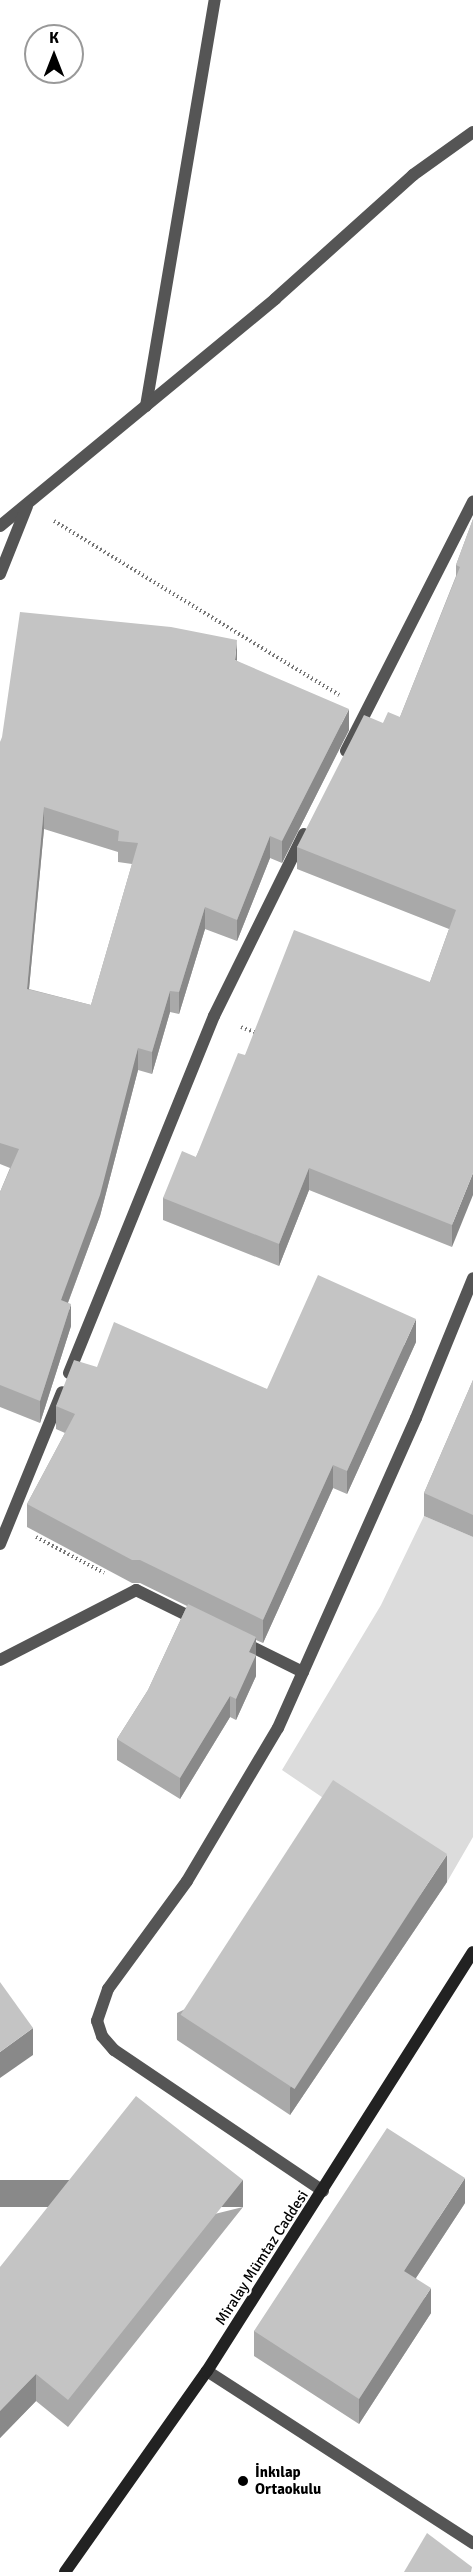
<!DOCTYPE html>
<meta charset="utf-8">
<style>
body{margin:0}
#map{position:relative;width:473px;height:2572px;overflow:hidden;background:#fff;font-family:Signika,sans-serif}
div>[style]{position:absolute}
.green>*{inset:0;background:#dcdcdc}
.path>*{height:4px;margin-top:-2px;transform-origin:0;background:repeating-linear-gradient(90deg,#777 0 1.5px,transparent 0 4.5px)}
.minor>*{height:12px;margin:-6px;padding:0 6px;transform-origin:6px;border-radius:6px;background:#555}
.secondary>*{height:12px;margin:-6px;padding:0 6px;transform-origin:6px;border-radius:6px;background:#222}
.wall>*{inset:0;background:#a9a9a9}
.shaded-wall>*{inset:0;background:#898989;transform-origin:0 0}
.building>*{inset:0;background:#c4c4c4;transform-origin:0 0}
.dots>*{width:16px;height:16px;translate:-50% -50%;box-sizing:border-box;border:3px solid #fff;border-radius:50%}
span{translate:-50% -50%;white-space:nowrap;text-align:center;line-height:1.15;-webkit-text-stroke:4.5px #fff;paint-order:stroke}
.street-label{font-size:15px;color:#000}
.poi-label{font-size:15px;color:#000;font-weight:700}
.left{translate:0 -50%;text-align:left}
.north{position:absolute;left:24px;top:24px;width:60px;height:60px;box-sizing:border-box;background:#fff;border:2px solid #999;border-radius:50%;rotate:0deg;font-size:16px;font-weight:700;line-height:24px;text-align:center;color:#000}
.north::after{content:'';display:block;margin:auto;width:21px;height:27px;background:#000;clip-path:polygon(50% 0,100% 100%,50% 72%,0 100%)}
</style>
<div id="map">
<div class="green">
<i style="clip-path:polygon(424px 1516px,473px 1537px,473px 1837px,447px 1882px,282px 1770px,381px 1605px)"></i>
</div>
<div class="path">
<i style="left:54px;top:521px;width:334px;rotate:31.4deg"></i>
<i style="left:241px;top:1027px;width:17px;rotate:21deg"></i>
<i style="left:36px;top:1537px;width:77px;rotate:27.9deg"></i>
</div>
<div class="minor">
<i style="left:146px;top:406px;width:412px;rotate:-80.4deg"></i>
<i style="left:0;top:526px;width:357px;rotate:-39.5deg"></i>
<i style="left:275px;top:299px;width:186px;rotate:-41.9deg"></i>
<i style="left:413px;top:175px;width:74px;rotate:-35.6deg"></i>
<i style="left:0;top:574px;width:73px;rotate:-68.3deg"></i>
<i style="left:346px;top:751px;width:280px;rotate:-63deg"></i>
<i style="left:69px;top:1373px;width:385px;rotate:-67.9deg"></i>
<i style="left:214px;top:1016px;width:203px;rotate:-63.7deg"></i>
<i style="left:0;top:1544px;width:164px;rotate:-67.8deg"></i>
<i style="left:242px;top:1642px;width:68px;rotate:26.2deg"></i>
<i style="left:0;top:1660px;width:153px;rotate:-27.2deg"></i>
<i style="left:136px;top:1590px;width:68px;rotate:26.2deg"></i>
<i style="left:323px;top:2191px;width:252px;rotate:-146deg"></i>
<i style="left:114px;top:2050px;width:18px;rotate:-131deg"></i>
<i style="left:102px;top:2036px;width:16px;rotate:-108deg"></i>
<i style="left:97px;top:2021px;width:34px;rotate:-71deg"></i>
<i style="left:108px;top:1989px;width:134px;rotate:-53.8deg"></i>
<i style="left:187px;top:1881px;width:178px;rotate:-59.3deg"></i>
<i style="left:278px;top:1728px;width:339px;rotate:-66deg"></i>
<i style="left:416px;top:1418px;width:151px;rotate:-67.8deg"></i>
<i style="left:207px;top:2371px;width:317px;rotate:32.9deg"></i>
</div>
<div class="secondary">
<i style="left:65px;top:2572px;width:246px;rotate:-54.8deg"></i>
<i style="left:207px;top:2371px;width:496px;rotate:-57.6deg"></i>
</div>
<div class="wall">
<i style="clip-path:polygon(473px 519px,452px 1247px,309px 1190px,279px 1266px,163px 1220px,163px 1198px,196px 1157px,245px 1055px,430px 982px,449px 929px,297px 869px,297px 847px,383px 723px,400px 717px,456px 576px,456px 565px)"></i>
<i style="clip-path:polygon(evenodd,237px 661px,349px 730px,282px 863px,270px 858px,237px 941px,205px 929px,179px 1014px,170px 1012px,152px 1074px,138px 1070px,100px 1216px,68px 1303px,71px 1326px,40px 1423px,0 1407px,0 1192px,10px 1168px,0 1164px,0 742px,237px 661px,44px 829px,118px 852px,118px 862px,132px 864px,91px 1005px,29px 989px,44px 829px)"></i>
<i style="clip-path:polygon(416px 1342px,347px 1494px,333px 1488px,263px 1643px,256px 1640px,256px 1676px,236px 1720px,230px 1717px,180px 1799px,117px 1760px,117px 1739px,148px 1690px,187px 1606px,140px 1583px,132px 1583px,27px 1527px,27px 1504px,65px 1433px,56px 1429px,56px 1406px,97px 1367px,267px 1389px)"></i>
<i style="clip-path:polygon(473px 1380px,473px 1537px,424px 1516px,424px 1493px)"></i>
<i style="clip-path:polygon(447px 1882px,290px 2115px,177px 2040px,177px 2013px)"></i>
<i style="clip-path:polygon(465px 2203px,416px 2278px,431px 2313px,359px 2424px,254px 2356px,254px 2331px)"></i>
<i style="clip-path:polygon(243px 2207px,68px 2427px,36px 2401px,0 2438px,0 2267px)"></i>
</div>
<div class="shaded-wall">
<i style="clip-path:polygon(237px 640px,237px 661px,235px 660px)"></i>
<i style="clip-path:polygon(349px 709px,349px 730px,282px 863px,282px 841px)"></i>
<i style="clip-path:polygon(44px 807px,44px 829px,27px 1010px,27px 989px)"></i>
<i style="clip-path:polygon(270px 836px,270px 858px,237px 941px,237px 920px)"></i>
<i style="clip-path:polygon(205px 907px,205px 929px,179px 1014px,179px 992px)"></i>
<i style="clip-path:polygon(170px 991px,170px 1012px,152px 1074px,152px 1052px)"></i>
<i style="clip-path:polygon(138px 1048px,138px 1070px,100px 1216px,61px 1321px,61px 1300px)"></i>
<i style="clip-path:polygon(309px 1168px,309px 1190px,279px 1266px,279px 1244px)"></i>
<i style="clip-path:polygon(473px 1173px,473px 1195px,452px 1247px,452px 1225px)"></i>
<i style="clip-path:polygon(71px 1304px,71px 1326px,40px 1423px,40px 1401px)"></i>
<i style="clip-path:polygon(416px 1319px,416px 1342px,347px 1494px,347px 1471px)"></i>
<i style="clip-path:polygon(333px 1465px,333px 1488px,263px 1643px,263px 1620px)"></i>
<i style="clip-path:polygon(256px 1637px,256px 1676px,236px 1720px,236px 1699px,249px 1652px)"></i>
<i style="clip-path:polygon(230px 1696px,230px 1717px,180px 1799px,180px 1778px)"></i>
<i style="clip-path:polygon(447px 1855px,447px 1882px,290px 2115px,290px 2088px)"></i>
<i style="clip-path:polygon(33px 2028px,33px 2055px,0 2078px,0 2052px)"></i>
<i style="clip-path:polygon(465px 2178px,465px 2203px,404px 2296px,404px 2271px)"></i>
<i style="left:243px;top:2180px;width:27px;height:281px;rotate:90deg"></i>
<i style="clip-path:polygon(431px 2288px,431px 2313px,359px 2424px,359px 2399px)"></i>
<i style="clip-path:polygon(36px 2374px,36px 2401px,0 2438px,0 2411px)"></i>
</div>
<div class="building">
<i style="clip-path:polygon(473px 519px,473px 1173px,452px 1225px,309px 1168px,279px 1244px,163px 1198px,182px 1151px,196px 1157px,238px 1053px,245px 1055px,294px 930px,430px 982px,456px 910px,297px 847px,364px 715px,383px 723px,388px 712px,400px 717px,460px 567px,456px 565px)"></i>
<i style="clip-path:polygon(evenodd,20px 612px,171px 627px,237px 640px,235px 660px,349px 709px,282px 841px,270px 836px,237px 920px,205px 907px,179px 992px,170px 991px,152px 1052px,138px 1048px,100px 1195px,61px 1300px,71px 1304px,40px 1401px,0 1385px,0 1192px,19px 1149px,0 1143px,0 742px,2px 737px,20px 612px,44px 807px,119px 831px,118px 841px,138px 843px,91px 1005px,27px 989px,44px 807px)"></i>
<i style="clip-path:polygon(318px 1275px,416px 1319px,347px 1471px,333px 1465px,263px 1620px,140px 1560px,132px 1560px,27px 1504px,75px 1414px,56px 1406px,74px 1360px,97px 1367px,114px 1322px,267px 1389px)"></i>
<i style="clip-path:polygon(473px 1380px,473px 1515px,424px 1493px)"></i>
<i style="clip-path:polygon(188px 1604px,256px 1637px,249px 1652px,256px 1655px,236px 1699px,230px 1696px,180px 1778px,117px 1739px,148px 1690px)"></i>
<i style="left:333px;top:1780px;width:136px;height:280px;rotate:33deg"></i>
<i style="clip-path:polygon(0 1982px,33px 2028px,0 2052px)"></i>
<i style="clip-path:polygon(136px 2096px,243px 2180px,68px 2400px,36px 2374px,0 2411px,0 2267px)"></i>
<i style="clip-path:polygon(387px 2128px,465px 2178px,404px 2271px,431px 2288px,359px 2399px,254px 2331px)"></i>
<i style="clip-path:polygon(427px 2533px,472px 2567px,471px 2572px,404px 2572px)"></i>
</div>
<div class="dots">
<i style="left:243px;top:2481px;background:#000"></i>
</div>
<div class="street-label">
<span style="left:262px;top:2258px;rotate:-57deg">Miralay Mümtaz Caddesi</span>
</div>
<div class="poi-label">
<span class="left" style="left:255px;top:2481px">İnkılap<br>Ortaokulu</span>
</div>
<div class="north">K</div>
</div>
